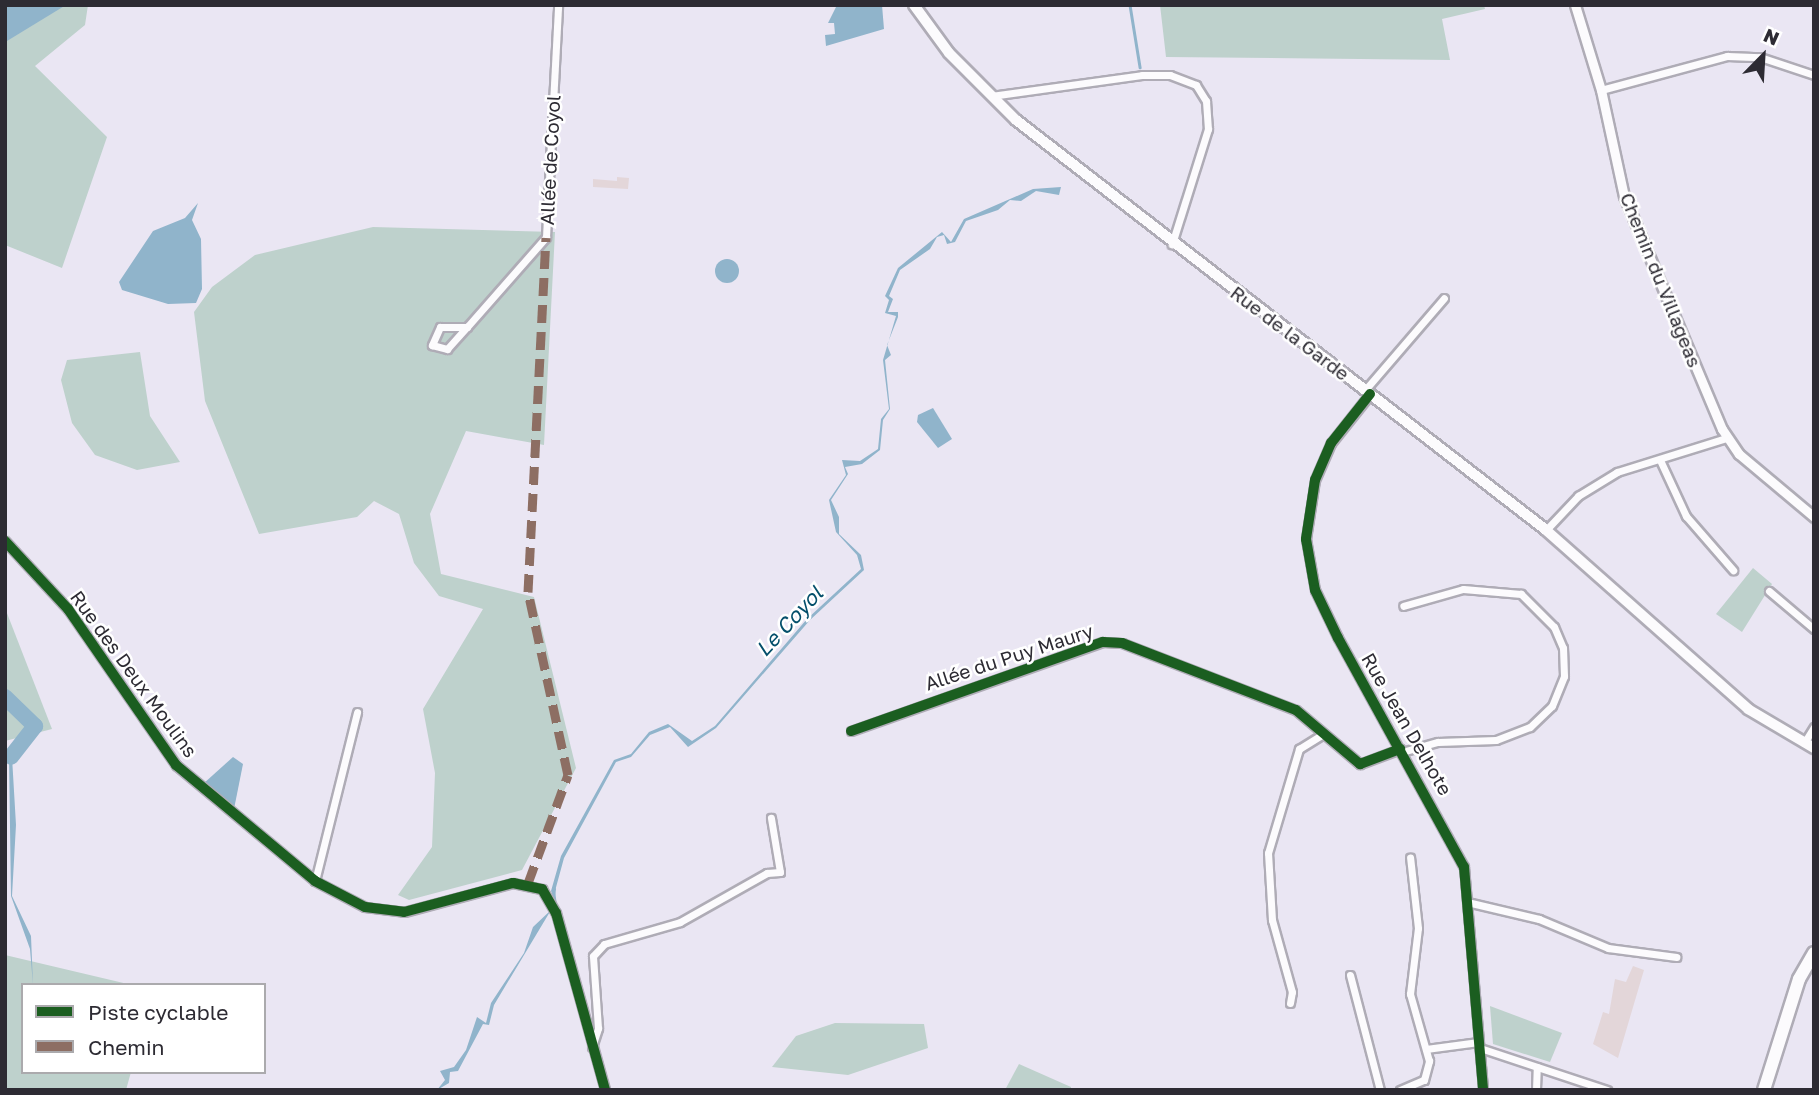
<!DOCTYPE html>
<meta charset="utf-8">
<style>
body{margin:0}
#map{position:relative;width:1819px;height:1095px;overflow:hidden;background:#eae6f3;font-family:"Golos Text",sans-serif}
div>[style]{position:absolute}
.green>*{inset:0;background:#bed1cc}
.water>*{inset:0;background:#90b4cb}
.round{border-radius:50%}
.stream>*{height:2.5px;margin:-1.25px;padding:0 1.25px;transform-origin:1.25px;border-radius:1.25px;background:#90b4cb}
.river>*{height:16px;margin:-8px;padding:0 8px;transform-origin:8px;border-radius:8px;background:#90b4cb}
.building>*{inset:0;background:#e3d6d9}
.roads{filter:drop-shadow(2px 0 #afacb6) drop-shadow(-2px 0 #afacb6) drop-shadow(0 2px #afacb6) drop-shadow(0 -2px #afacb6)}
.minor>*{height:7px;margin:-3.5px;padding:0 3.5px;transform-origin:3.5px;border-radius:3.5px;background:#fcfbfd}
.tertiary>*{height:9px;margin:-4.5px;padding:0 4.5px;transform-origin:4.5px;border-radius:4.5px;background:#fcfbfd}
.secondary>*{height:10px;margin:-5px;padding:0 5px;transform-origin:5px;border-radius:5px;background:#fcfbfd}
.primary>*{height:12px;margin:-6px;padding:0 6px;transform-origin:6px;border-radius:6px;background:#fcfbfd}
.quiet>*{height:9px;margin-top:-4.5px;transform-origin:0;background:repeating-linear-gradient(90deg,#8d6e63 0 18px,transparent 0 27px)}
.cycleway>*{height:10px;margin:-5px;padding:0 5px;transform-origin:5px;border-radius:5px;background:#1b5e20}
span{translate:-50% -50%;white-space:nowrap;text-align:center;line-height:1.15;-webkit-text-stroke:5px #fff;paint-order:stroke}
.street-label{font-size:19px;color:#2d2b33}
.water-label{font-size:21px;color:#044f6b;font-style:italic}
.frame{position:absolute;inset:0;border:7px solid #2d2b33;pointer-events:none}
.legend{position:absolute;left:21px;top:983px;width:245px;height:91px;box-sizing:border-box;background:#fff;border:2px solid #abaaad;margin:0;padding:9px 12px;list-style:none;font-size:21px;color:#2d2b33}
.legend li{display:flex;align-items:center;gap:14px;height:35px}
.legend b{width:35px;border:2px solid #abaaad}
.north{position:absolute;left:1728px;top:21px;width:70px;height:70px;-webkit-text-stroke:5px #fff;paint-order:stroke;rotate:24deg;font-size:19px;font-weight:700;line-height:28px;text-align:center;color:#2d2b33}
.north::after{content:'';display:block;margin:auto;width:24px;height:32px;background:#2d2b33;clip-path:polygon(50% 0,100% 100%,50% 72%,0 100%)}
</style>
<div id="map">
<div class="green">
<i style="clip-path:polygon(5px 5px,88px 5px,85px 25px,35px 66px,107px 137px,62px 268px,5px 245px)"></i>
<i style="clip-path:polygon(1160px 5px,1484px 5px,1485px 9px,1442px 19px,1450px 60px,1166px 57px)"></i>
<i style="clip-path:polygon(373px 227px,555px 232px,544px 445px,466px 431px,430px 514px,441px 574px,534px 597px,576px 768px,522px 870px,409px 900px,398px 895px,432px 847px,435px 773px,423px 709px,483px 609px,439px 596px,414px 563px,399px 514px,374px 501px,357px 517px,259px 534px,205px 401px,194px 312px,212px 287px,255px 255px)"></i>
<i style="clip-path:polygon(140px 352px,150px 416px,180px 462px,137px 470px,95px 455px,72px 423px,61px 380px,67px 360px)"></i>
<i style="clip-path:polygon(1753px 568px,1772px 584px,1742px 632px,1716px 614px)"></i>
<i style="clip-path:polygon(5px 608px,52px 729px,5px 741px)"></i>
<i style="clip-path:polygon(5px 955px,132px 985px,23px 985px,23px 1072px,131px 1072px,126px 1090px,5px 1090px)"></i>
<i style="clip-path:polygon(1490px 1006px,1562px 1033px,1550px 1062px,1493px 1044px)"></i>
<i style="clip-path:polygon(835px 1023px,924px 1024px,928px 1048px,848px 1075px,772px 1067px,796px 1036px)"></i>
<i style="clip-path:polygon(1019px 1064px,1071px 1087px,1071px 1090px,1005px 1090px)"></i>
</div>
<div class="water">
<i style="clip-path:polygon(5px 5px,66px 5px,7px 41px)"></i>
<i style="clip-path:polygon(837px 5px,882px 5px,884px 29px,826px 46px,825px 35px,835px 34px,834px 23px,828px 23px)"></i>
<i style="clip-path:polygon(1061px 187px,1059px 195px,1036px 191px,1021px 201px,1010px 200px,998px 210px,966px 221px,955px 242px,947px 244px,944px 235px,937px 237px,930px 249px,900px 270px,889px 296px,893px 299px,888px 312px,898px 312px,898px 317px,887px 345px,891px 355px,885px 360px,890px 409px,883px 420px,880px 450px,862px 464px,845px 467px,848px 474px,831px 500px,839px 517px,839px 534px,861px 555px,864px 570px,810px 620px,716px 728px,688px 747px,670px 727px,650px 735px,631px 757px,616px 762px,564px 858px,555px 891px,557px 905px,551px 891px,561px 856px,614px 760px,631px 754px,649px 732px,668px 724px,692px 741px,715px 726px,807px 619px,861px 569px,857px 555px,836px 532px,829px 500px,846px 475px,842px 460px,860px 461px,878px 449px,881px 419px,889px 409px,883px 360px,896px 316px,885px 313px,889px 300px,885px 296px,898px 268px,942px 232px,951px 242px,964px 219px,1033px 189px)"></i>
<i style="clip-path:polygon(198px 203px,192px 220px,201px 239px,202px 289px,196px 303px,168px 304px,122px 290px,119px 282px,153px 231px,185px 218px)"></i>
<i class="round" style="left:715px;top:259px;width:24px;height:24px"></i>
<i style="clip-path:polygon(933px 408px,952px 439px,938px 448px,917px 422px,918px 415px)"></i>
<i style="clip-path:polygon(26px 745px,12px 757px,16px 825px,12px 896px,31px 936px,33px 985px,30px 949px,11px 896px,9px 756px)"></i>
<i style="clip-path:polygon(233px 757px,243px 764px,234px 809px,203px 784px)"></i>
<i style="clip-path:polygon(551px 910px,494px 1005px,489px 1025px,483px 1024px,458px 1071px,450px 1072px,449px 1083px,437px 1090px,445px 1080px,440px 1071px,454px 1067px,466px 1050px,477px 1017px,486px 1023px,491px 1003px,524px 953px,533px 927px)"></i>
</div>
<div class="stream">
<i style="left:1130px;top:5px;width:63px;rotate:80.8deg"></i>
<i style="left:552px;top:903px;width:14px;rotate:-82deg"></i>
</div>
<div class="river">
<i style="left:5px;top:697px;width:42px;rotate:44deg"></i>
<i style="left:35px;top:726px;width:39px;rotate:128deg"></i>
</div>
<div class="building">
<i style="clip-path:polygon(617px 177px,629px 178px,628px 189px,593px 187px,593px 179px,617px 181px)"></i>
<i style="clip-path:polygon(1633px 966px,1644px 970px,1618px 1058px,1593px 1044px,1603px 1012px,1609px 1014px,1615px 979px,1626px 982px)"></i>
</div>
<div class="roads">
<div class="minor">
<i style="left:1601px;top:90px;width:131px;rotate:-15.1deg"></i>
<i style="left:1727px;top:56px;width:33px;rotate:2deg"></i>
<i style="left:1760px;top:57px;width:57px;rotate:18.4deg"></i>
<i style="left:991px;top:96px;width:152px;rotate:-7.9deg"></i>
<i style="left:1142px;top:75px;width:28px"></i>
<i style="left:1170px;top:75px;width:28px;rotate:21deg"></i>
<i style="left:1196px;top:85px;width:19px;rotate:58deg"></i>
<i style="left:1206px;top:101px;width:28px;rotate:86deg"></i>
<i style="left:1208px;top:129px;width:121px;rotate:107.4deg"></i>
<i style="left:467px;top:327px;width:27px;rotate:180deg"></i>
<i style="left:440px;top:327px;width:20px;rotate:114deg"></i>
<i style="left:432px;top:345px;width:16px;rotate:15deg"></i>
<i style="left:447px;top:349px;width:30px;rotate:-48deg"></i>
<i style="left:467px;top:327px;width:120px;rotate:-48.7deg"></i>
<i style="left:546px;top:237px;width:232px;rotate:-87deg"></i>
<i style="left:1365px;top:390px;width:121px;rotate:-49.3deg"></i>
<i style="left:1370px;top:394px;width:63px;rotate:128.5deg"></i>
<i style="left:1331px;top:443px;width:40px;rotate:113.4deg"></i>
<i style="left:1315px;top:480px;width:60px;rotate:98.7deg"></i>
<i style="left:1306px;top:539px;width:52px;rotate:80deg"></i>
<i style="left:1315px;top:590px;width:53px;rotate:64.4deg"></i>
<i style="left:1338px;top:638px;width:261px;rotate:61.2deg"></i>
<i style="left:1464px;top:867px;width:224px;rotate:85.1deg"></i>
<i style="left:1660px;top:460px;width:62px;rotate:65.1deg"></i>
<i style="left:1686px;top:516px;width:72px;rotate:49deg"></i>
<i style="left:1546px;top:530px;width:47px;rotate:-46.7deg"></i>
<i style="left:1578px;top:496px;width:46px;rotate:-31.6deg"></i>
<i style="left:1617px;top:472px;width:114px;rotate:-17.3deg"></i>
<i style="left:5px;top:541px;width:93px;rotate:47.2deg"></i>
<i style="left:68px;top:609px;width:190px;rotate:55.3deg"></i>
<i style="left:176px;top:765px;width:181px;rotate:39.8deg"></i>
<i style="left:315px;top:881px;width:56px;rotate:27.5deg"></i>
<i style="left:365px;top:907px;width:39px;rotate:7deg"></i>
<i style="left:404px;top:912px;width:113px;rotate:-14.9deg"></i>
<i style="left:513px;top:883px;width:30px;rotate:12deg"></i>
<i style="left:542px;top:889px;width:28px;rotate:60deg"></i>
<i style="left:556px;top:913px;width:184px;rotate:74.5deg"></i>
<i style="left:1769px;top:591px;width:59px;rotate:40.2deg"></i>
<i style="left:851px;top:731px;width:267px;rotate:-19.5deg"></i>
<i style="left:1103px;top:642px;width:19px;rotate:3deg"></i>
<i style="left:1122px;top:643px;width:186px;rotate:21.1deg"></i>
<i style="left:1296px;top:710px;width:84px;rotate:40.2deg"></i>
<i style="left:1360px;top:764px;width:43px;rotate:-20.6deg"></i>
<i style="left:1804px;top:743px;width:19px;rotate:-58deg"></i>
<i style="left:1402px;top:752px;width:37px;rotate:-16deg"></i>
<i style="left:1438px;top:742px;width:58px;rotate:-2deg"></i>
<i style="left:1496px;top:740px;width:36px;rotate:-21deg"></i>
<i style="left:1530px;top:727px;width:30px;rotate:-44deg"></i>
<i style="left:1552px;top:706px;width:32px;rotate:-68deg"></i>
<i style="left:1564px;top:676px;width:28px;rotate:-92deg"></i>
<i style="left:1563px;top:648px;width:23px;rotate:-113deg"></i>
<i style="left:1554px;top:627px;width:47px;rotate:-135deg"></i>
<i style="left:1521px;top:594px;width:58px;rotate:-175.1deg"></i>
<i style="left:1463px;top:589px;width:62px;rotate:164.2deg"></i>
<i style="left:315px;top:881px;width:174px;rotate:-76deg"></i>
<i style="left:1467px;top:902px;width:74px;rotate:13.3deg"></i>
<i style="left:1539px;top:919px;width:75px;rotate:22.8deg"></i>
<i style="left:1608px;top:948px;width:69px;rotate:7.5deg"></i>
<i style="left:1350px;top:975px;width:119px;rotate:75.4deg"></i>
<i style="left:1290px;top:1003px;width:11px;rotate:-80deg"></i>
<i style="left:1292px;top:992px;width:75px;rotate:-105.5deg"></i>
<i style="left:1272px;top:920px;width:67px;rotate:-93.4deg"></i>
<i style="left:1268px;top:853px;width:109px;rotate:-73.4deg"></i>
<i style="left:1299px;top:749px;width:28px;rotate:-32deg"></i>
<i style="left:592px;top:1047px;width:20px;rotate:-72deg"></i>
<i style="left:598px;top:1028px;width:72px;rotate:-94deg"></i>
<i style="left:593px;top:956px;width:16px;rotate:-47deg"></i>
<i style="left:604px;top:944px;width:79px;rotate:-16.1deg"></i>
<i style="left:680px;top:922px;width:100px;rotate:-29.4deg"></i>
<i style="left:767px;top:873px;width:13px;rotate:-4deg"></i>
<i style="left:780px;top:872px;width:55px;rotate:-99.5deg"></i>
<i style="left:1480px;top:1048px;width:134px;rotate:18.3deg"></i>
<i style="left:1426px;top:1049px;width:53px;rotate:-7.5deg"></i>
<i style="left:1400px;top:1090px;width:26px;rotate:-23deg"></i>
<i style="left:1424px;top:1080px;width:20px;rotate:-75deg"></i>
<i style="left:1429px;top:1061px;width:70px;rotate:-105.8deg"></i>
<i style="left:1410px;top:994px;width:66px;rotate:-83.1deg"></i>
<i style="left:1418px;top:928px;width:71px;rotate:-96.4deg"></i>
<i style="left:1536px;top:1090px;width:23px;rotate:-88deg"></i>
</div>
<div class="tertiary">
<i style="left:1575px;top:5px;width:89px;rotate:73deg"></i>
<i style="left:1601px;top:90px;width:108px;rotate:77.8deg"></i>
<i style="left:1624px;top:196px;width:253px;rotate:67.2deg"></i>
<i style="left:1722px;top:429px;width:30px;rotate:56deg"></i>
<i style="left:1739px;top:454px;width:98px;rotate:40deg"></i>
</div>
<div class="secondary">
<i style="left:914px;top:5px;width:59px;rotate:53.9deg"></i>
<i style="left:949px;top:53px;width:95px;rotate:45deg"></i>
<i style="left:1016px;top:120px;width:670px;rotate:37.72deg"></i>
<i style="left:1546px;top:530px;width:270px;rotate:41.5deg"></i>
<i style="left:1748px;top:709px;width:77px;rotate:30.6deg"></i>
</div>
<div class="primary">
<i style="left:1764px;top:1090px;width:116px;rotate:-72.5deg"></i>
<i style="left:1799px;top:979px;width:30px;rotate:-60deg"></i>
</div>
</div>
<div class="quiet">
<i style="left:528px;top:883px;width:115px;rotate:-69.7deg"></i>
<i style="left:568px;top:775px;width:187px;rotate:-102.3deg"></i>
<i style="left:528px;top:592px;width:355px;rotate:-87.1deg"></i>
</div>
<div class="cycleway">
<i style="left:1370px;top:394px;width:63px;rotate:128.5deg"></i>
<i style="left:1331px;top:443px;width:40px;rotate:113.4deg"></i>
<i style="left:1315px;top:480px;width:60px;rotate:98.7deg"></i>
<i style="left:1306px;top:539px;width:52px;rotate:80deg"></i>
<i style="left:1315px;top:590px;width:53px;rotate:64.4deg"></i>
<i style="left:1338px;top:638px;width:261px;rotate:61.2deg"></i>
<i style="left:1464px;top:867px;width:224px;rotate:85.1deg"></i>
<i style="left:5px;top:541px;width:93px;rotate:47.2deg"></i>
<i style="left:68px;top:609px;width:190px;rotate:55.3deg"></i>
<i style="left:176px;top:765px;width:181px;rotate:39.8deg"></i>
<i style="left:315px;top:881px;width:56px;rotate:27.5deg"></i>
<i style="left:365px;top:907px;width:39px;rotate:7deg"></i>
<i style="left:404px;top:912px;width:113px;rotate:-14.9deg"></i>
<i style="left:513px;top:883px;width:30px;rotate:12deg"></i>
<i style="left:542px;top:889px;width:28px;rotate:60deg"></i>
<i style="left:556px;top:913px;width:184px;rotate:74.5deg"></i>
<i style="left:851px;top:731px;width:267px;rotate:-19.5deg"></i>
<i style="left:1103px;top:642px;width:19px;rotate:3deg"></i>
<i style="left:1122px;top:643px;width:186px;rotate:21.1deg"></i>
<i style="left:1296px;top:710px;width:84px;rotate:40.2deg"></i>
<i style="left:1360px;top:764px;width:43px;rotate:-20.6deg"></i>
</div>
<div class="street-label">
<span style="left:550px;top:160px;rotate:-87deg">Allée de Coyol</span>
<span style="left:1661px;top:280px;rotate:68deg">Chemin du Villageas</span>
<span style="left:1290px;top:333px;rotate:37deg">Rue de la Garde</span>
<span style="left:1009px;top:657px;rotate:-18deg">Allée du Puy Maury</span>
<span style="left:134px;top:674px;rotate:54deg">Rue des Deux Moulins</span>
<span style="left:1407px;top:724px;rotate:60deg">Rue Jean Delhote</span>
</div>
<div class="water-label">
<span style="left:789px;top:621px;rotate:-47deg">Le Coyol</span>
</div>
<div class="frame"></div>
<ul class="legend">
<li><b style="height:9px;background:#1b5e20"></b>Piste cyclable</li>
<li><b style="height:9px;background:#8d6e63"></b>Chemin</li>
</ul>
<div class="north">N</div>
</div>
